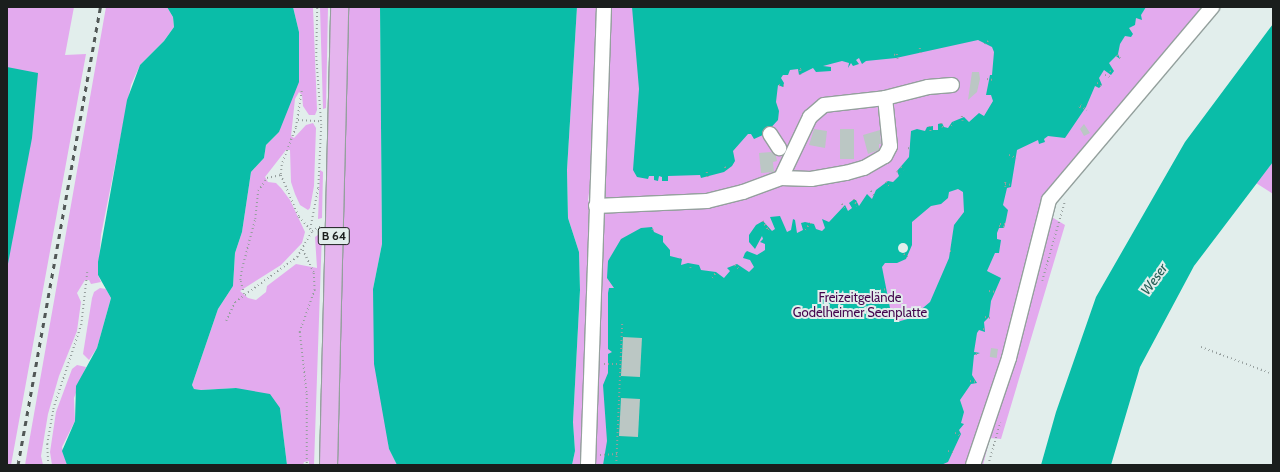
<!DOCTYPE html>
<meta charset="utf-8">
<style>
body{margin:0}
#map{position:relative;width:1280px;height:472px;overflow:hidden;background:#e2eeec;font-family:Cabin,sans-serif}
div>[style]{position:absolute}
.green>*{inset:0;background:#e3aaee}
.water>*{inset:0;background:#0abda8}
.pier>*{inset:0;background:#e2eeec}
.round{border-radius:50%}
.building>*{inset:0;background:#bbc7c4;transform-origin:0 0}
.path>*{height:1.5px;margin-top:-0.75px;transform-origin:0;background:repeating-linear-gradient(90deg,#969f9e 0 1px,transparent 0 4px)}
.roads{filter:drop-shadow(1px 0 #94a09d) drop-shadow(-1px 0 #94a09d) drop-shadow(0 1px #94a09d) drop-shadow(0 -1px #94a09d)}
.minor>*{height:14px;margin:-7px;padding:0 7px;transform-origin:7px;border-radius:7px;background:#fff}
.major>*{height:17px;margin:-8.5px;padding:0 8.5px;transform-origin:8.5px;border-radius:8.5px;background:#e5b5ee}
.rail>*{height:3px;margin-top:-1.5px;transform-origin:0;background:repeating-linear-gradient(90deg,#525857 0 5px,transparent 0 10px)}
span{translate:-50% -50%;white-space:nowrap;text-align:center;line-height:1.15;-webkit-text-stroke:4px #e2eeec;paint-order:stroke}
.shield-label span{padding:1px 3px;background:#e2eeec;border:1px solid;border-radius:3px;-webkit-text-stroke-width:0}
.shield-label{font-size:12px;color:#1a1e1d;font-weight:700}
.park-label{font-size:13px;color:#44064e}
.water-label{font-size:14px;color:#245f56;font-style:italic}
.frame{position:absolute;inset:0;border:8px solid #1a1e1d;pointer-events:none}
</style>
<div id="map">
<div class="green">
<i style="clip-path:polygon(7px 7px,74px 7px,65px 55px,86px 54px,11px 465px,7px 465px)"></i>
<i style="clip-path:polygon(106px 7px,167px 7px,173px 17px,174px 27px,164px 41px,140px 65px,131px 85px,101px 235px,98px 275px,101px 282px,91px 284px,89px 280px,85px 280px,77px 293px,81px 302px,77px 331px,59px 376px,48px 414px,41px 456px,43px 465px,25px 465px)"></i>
<i style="clip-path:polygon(293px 7px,313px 7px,317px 110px,315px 115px,309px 115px,303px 106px,302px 95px,299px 92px,295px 99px,291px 136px,294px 138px,306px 125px,313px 123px,316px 128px,314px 186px,310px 208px,308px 210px,300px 205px,295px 194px,291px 182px,290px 150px,286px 150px,265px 177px,268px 182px,276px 183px,281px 188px,290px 200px,305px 232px,302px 243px,281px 265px,240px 291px,248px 298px,256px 300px,266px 292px,267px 286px,296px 264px,317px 268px,315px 237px,322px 232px,314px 465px,309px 465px,309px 461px,304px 462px,303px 465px,287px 465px,280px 408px,236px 388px,201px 390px,194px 389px,192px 385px,218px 309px,233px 286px,235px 253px,242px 232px,251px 172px,264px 158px,266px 145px,279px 132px,299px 32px)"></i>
<i style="clip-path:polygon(320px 7px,328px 7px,326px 108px,323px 109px)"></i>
<i style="clip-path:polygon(345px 7px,380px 7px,382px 244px,373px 289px,389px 449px,397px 465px,334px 465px)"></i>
<i style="clip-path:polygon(577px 7px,601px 7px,597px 134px,588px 200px,592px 207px,586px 465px,572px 465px,575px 451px,573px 422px,580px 290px,579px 252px,568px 218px,567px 170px)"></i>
<i style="clip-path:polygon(606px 7px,1217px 7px,1054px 202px,1050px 216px,1065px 225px,1001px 439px,990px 438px,983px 465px,590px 465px,603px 213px,608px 210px,606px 199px,601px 196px)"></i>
<i style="clip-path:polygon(1273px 162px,1273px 194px,1256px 183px)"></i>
<i style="clip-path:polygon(320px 170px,323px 172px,322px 218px,318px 219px)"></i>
<i style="clip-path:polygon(100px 288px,106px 289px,111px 298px,97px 348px,89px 360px,83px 354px,92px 298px,94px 292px)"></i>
<i style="clip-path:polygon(77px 365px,86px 367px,74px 398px,75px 421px,62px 447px,67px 465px,52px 465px,50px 452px,56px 412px,72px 369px)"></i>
</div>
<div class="water">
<i style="clip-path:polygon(167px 7px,293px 7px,299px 32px,299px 82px,279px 132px,266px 145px,264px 158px,251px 172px,242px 232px,235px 253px,233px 286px,218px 309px,192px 385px,194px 389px,201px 390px,236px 388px,270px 394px,280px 408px,287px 465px,67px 465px,62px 451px,75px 421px,76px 386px,97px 348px,111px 298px,98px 275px,98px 262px,127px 100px,140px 65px,164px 41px,174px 27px,173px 17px)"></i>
<i style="clip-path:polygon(380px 7px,577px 7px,567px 170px,568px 218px,579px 252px,580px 290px,573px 422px,575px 451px,572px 465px,397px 465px,389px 449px,374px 364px,373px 289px,382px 244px)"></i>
<i style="clip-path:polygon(evenodd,632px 7px,1146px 7px,1141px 15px,1142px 20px,1136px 18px,1135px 25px,1129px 28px,1133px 34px,1131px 37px,1125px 36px,1120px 44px,1118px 54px,1120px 59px,1116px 56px,1109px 63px,1114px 71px,1111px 75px,1104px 70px,1099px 78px,1102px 85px,1099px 88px,1095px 86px,1086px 107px,1065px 138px,1048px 136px,1044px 139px,1045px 142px,1039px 144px,1038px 140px,1017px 150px,1011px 187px,1007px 188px,1003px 205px,1008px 210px,1006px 220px,1004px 228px,999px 228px,997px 233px,997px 239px,1001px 240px,999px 253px,995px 253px,987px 271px,1001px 278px,991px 301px,989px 317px,984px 322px,985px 332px,979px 330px,977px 333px,974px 352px,980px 353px,974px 355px,972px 375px,977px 383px,971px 384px,960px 400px,964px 412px,961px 423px,964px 424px,959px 430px,961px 434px,948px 462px,941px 465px,603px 465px,607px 441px,603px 385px,608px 373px,608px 354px,612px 352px,608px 349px,608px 293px,609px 288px,614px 288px,607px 278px,608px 261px,621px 239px,641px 228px,652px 227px,654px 232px,663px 236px,663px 242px,670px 250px,670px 256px,682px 259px,681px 265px,688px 263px,699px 265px,701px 270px,716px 272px,724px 278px,730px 271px,727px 268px,737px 264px,749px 272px,754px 267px,750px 260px,743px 258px,745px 253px,747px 251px,757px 255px,765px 250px,765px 244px,760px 242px,763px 239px,762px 236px,755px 249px,749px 242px,749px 235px,756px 225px,763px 221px,772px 231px,775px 229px,770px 217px,780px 216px,787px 232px,791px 230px,793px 219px,795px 220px,797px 233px,803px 230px,801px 223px,805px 222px,814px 224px,816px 229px,822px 231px,825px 228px,822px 219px,829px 222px,845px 205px,848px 211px,852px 208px,849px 203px,853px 200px,856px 200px,859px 206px,867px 194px,872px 199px,876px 190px,888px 181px,893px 182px,899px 176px,897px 171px,909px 157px,911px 131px,917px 129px,925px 131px,927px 127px,933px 126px,933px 130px,938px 130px,938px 124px,942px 123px,944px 127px,948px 128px,952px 122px,964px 117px,969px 122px,979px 113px,984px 116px,993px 101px,991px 95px,986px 95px,990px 75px,992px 75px,994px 52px,992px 47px,978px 40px,896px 58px,866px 61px,862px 64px,859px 58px,856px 60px,859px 64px,853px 66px,851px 63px,848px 68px,849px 63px,842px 61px,823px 66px,831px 67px,831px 71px,816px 72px,813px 68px,799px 75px,798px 69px,790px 70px,788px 75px,783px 75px,781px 78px,784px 83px,783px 87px,778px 85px,776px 102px,779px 111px,778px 120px,765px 134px,754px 139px,751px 134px,748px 134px,733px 151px,735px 161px,732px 166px,724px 172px,701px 178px,700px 175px,668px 176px,668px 181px,662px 181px,662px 177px,659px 176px,658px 181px,654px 180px,654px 176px,649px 176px,648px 179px,637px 177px,633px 170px,639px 89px,632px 7px,958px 189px,963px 192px,964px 212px,954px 225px,949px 258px,930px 302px,911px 318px,897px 322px,890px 308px,882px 267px,885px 263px,897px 263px,906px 259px,912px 245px,912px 222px,931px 206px,941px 204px,948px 198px,949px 192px,958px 189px)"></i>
<i style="clip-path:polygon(1273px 24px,1273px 162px,1194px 266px,1140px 367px,1111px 465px,1041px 465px,1056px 412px,1096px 297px,1185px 142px)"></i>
<i style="clip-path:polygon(7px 67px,38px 73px,32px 138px,7px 269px)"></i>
</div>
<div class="pier">
<i class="round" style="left:898px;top:243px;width:10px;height:10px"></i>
</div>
<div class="building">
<i style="clip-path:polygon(972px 72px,979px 72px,980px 79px,977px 92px,968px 100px)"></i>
<i style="clip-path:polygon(1084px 124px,1090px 133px,1084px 136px,1080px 129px)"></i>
<i style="clip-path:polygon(814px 129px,827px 131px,825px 148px,809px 145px)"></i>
<i style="left:854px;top:129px;width:30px;height:14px;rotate:90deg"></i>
<i style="clip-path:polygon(880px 130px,881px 144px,879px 144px,879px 150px,868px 154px,863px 135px)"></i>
<i style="clip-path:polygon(771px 152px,776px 156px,777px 161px,773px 162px,774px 172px,761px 173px,759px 153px)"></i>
<i style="left:623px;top:337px;width:19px;height:39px;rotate:3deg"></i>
<i style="left:991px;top:348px;width:7px;height:9px;rotate:8deg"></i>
<i style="left:621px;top:398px;width:19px;height:38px;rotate:3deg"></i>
</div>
<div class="path">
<i style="left:984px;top:44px;width:5px;rotate:-37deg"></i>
<i style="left:920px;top:48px;width:5px;rotate:79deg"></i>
<i style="left:894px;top:55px;width:3px;rotate:-18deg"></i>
<i style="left:897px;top:54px;width:5px;rotate:79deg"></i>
<i style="left:1117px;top:55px;width:6px;rotate:45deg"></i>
<i style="left:1110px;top:71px;width:4px;rotate:34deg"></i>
<i style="left:800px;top:75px;width:6px;rotate:-90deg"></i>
<i style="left:800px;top:69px;width:2px;rotate:-27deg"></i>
<i style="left:1105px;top:75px;width:5px;rotate:22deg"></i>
<i style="left:987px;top:79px;width:6px;rotate:9deg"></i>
<i style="left:1097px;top:83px;width:6px;rotate:31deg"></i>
<i style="left:779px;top:85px;width:5px;rotate:11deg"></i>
<i style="left:302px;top:91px;width:37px;rotate:99deg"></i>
<i style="left:296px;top:128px;width:40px;rotate:111deg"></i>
<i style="left:282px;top:165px;width:10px;rotate:96deg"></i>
<i style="left:281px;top:175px;width:46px;rotate:66.8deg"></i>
<i style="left:299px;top:217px;width:19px;rotate:47deg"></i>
<i style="left:1080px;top:106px;width:8px;rotate:30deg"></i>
<i style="left:1079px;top:108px;width:4px;rotate:-63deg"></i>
<i style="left:962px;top:116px;width:5px;rotate:79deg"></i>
<i style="left:298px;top:120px;width:22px;rotate:3deg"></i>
<i style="left:941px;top:123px;width:5px;rotate:68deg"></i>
<i style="left:930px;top:126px;width:7px;rotate:82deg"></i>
<i style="left:951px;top:126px;width:4px;rotate:-56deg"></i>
<i style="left:908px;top:148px;width:4px;rotate:14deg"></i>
<i style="left:1009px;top:155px;width:8px;rotate:23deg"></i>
<i style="left:725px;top:167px;width:4px;rotate:56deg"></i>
<i style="left:901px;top:167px;width:4px;rotate:45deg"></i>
<i style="left:897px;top:171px;width:4px;rotate:45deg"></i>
<i style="left:707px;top:172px;width:7px;rotate:82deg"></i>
<i style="left:886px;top:182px;width:5px;rotate:53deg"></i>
<i style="left:1005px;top:184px;width:7px;rotate:8deg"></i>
<i style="left:1005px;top:187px;width:6px;rotate:-90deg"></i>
<i style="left:871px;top:191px;width:7px;rotate:56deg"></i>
<i style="left:854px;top:199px;width:8px;rotate:67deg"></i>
<i style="left:842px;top:204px;width:7px;rotate:56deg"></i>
<i style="left:763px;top:221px;width:10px;rotate:61deg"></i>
<i style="left:768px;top:230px;width:3px;rotate:-45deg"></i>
<i style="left:1000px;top:224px;width:6px"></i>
<i style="left:999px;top:226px;width:6px;rotate:9deg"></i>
<i style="left:310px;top:229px;width:42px;rotate:-79deg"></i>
<i style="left:318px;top:188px;width:63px;rotate:-87.3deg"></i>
<i style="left:321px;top:125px;width:68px;rotate:-94.2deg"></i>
<i style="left:316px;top:57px;width:50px;rotate:-88.9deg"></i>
<i style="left:652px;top:230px;width:3px;rotate:-72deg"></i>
<i style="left:805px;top:230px;width:10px;rotate:-53deg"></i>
<i style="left:303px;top:250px;width:25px;rotate:64deg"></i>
<i style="left:314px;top:273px;width:17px;rotate:87deg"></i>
<i style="left:315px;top:290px;width:45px;rotate:109.7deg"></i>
<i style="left:300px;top:332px;width:62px;rotate:83.6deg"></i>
<i style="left:307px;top:394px;width:71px;rotate:90deg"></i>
<i style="left:950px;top:251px;width:3px"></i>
<i style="left:904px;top:254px;width:5px;rotate:37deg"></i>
<i style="left:680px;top:259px;width:3px;rotate:-45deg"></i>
<i style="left:735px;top:265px;width:6px;rotate:45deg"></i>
<i style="left:690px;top:268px;width:4px;rotate:-76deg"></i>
<i style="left:712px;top:278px;width:7px;rotate:-56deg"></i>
<i style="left:1042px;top:281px;width:84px;rotate:-74.1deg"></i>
<i style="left:880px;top:290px;width:7px;rotate:-8deg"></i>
<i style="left:989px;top:291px;width:7px;rotate:8deg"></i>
<i style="left:244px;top:294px;width:15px;rotate:-106deg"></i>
<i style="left:240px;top:280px;width:12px;rotate:-81deg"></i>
<i style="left:242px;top:268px;width:51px;rotate:-75.1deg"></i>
<i style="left:255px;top:219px;width:28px;rotate:-84deg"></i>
<i style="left:258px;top:191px;width:16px;rotate:-55deg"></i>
<i style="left:267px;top:178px;width:14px;rotate:-12deg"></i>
<i style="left:919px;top:312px;width:4px;rotate:45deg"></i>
<i style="left:985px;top:317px;width:6px;rotate:9deg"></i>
<i style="left:226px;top:321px;width:21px;rotate:-65deg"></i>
<i style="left:235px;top:302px;width:77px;rotate:-36deg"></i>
<i style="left:297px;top:257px;width:30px;rotate:-60deg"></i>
<i style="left:312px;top:231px;width:10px;rotate:-29deg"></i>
<i style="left:983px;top:329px;width:3px;rotate:18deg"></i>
<i style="left:1201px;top:347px;width:77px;rotate:20.6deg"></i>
<i style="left:976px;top:354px;width:4px"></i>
<i style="left:604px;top:364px;width:16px"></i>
<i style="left:970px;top:381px;width:7px;rotate:8deg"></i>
<i style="left:955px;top:433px;width:7px;rotate:27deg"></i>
<i style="left:948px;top:451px;width:6px;rotate:18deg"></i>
<i style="left:600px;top:455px;width:17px;rotate:-3deg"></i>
<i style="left:48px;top:465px;width:21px;rotate:-93deg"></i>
<i style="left:47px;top:444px;width:36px;rotate:-80deg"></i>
<i style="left:53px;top:409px;width:89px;rotate:-71.6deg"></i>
<i style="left:81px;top:325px;width:53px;rotate:-83.5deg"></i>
<i style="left:616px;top:465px;width:143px;rotate:-87.6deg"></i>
<i style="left:988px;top:465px;width:44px;rotate:-74.1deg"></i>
</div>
<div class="roads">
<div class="minor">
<i style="left:770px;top:134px;width:17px;rotate:57deg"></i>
<i style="left:781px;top:178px;width:30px;rotate:2deg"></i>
<i style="left:811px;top:179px;width:36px;rotate:-10deg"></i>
<i style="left:846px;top:173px;width:19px;rotate:-16deg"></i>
<i style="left:864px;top:168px;width:24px;rotate:-30deg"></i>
<i style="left:885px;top:156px;width:11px;rotate:-63deg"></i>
<i style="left:890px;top:146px;width:48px;rotate:-95.9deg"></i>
<i style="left:596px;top:206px;width:111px;rotate:-2.6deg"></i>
<i style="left:707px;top:201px;width:37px;rotate:-14deg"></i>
<i style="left:743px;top:192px;width:40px;rotate:-20.2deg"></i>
<i style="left:781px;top:178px;width:68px;rotate:-64.6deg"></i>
<i style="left:810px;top:117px;width:18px;rotate:-41deg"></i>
<i style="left:824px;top:105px;width:61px;rotate:-6.5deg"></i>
<i style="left:885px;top:98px;width:44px;rotate:-14.3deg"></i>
<i style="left:928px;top:87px;width:24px;rotate:-5deg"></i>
<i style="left:588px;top:465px;width:458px;rotate:-88deg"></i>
<i style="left:973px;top:465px;width:113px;rotate:-71.4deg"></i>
<i style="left:1009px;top:358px;width:163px;rotate:-75.8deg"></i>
<i style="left:1049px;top:200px;width:253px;rotate:-49.8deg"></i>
</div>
<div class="major">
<i style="left:328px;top:465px;width:458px;rotate:-88.6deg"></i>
</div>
</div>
<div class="rail">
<i style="left:18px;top:465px;width:465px;rotate:-79.8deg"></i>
</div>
<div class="shield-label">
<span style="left:334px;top:236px">B 64</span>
</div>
<div class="park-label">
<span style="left:860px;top:305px">Freizeitgelände<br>Godelheimer Seenplatte</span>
</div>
<div class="water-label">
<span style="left:1154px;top:279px;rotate:-54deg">Weser</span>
</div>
<div class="frame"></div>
</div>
